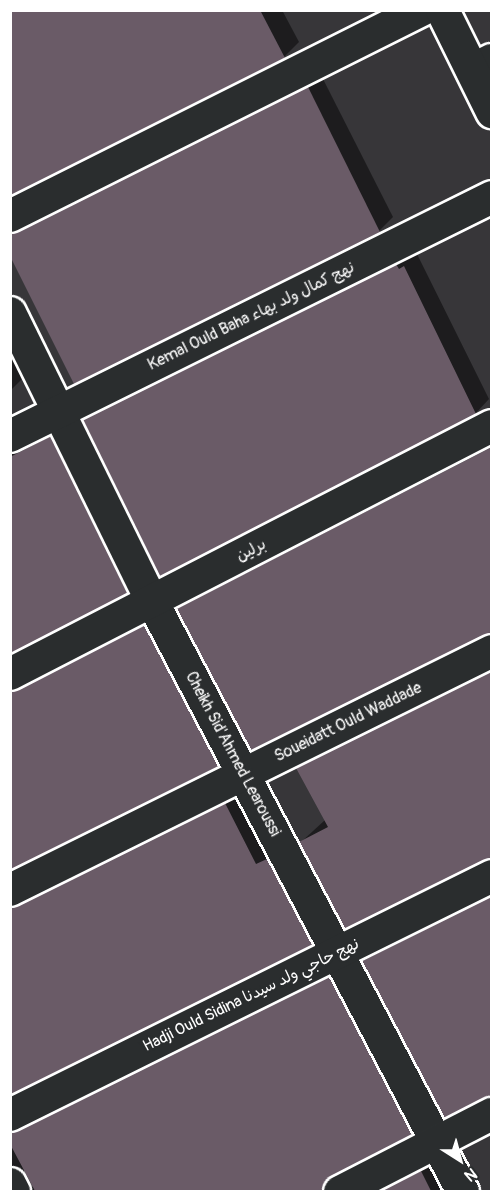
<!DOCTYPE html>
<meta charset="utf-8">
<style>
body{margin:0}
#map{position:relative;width:502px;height:1202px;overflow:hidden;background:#373639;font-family:Pangolin,"Playpen Sans Arabic",sans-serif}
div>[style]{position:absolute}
.shadow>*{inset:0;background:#0007}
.building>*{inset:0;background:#6a5b67}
.roads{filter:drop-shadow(2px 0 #fff) drop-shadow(-2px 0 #fff) drop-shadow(0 2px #fff) drop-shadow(0 -2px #fff)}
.street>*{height:32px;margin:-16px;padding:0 16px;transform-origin:16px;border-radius:16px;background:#2a2d2e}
.secondary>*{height:33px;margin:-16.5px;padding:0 16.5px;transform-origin:16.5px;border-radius:16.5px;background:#2a2d2e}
span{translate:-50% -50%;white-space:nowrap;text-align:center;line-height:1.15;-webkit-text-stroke:4.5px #2a2d2e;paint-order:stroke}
.street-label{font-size:16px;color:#fff}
.frame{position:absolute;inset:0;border:12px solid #fff;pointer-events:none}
.north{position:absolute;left:430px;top:1130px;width:60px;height:60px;-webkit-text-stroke:4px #2a2d2e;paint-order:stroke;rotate:144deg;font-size:16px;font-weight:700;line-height:24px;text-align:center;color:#fff}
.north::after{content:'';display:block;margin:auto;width:21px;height:27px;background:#fff;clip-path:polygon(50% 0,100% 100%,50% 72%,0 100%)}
</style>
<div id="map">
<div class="shadow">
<i style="clip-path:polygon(10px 10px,282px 10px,299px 42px,284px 57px)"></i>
<i style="clip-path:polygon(321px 75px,393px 217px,379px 231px,38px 223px,52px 209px)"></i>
<i style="clip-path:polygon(410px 252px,413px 256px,417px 254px,489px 399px,476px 413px,161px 575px,85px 420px,98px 407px)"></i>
<i style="clip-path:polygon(10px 348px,24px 377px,10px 391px)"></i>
<i style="clip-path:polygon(70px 418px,146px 573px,127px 592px,13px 651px,12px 662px,164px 607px,237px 746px,218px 765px,11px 868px,13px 879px,244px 785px,331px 925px,312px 944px,10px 1093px,10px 449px)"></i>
<i style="clip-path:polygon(492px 438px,492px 632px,178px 609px,199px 588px)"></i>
<i style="clip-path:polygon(492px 662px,492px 859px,301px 842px,325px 820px,298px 768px,319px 748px)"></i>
<i style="clip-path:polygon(492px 887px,492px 1097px,484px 1096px,363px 961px,384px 941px)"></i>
<i style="clip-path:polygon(evenodd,348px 960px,430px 1115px,412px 1133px,340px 1170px,341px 1181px,439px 1154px,459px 1192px,10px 1192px,10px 1146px,25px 1139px,21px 1131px,39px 1113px,348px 960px,12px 1167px,20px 1167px,32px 1190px,23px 1190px,11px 1173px,12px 1167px)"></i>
</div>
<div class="building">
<i style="clip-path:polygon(10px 10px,260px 10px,285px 58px,10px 196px)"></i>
<i style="clip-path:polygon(308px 87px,380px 232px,74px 384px,10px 256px,10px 234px)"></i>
<i style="clip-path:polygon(396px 264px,399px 269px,404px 266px,476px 414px,160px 577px,83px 420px)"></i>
<i style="clip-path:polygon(51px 436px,128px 593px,10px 654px,10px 457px)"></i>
<i style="clip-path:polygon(492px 447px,492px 633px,251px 750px,176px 609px)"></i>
<i style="clip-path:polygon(144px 625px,219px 766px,10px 870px,10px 692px)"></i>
<i style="clip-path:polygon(492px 671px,492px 858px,345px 929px,299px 842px,328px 827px,296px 768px)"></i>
<i style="clip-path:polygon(225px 803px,256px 864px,267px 859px,313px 945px,10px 1095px,10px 908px)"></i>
<i style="clip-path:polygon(492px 896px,492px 1096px,444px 1118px,362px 961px)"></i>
<i style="clip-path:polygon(329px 977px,412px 1135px,332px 1176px,322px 1191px,35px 1191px,10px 1144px,10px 1133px)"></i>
<i style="clip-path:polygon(421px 1171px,431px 1191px,380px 1191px)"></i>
</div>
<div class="roads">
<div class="street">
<i style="left:472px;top:70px;width:22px;rotate:-27deg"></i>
<i style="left:10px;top:216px;width:461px;rotate:-26.6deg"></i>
<i style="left:10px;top:313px;width:321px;rotate:63.8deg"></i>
<i style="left:152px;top:601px;width:668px;rotate:62.25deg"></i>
<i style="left:10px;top:436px;width:538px;rotate:-26.37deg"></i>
<i style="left:10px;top:674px;width:542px;rotate:-27.23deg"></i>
<i style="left:10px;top:890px;width:538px;rotate:-26.37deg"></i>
<i style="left:10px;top:1115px;width:538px;rotate:-26.37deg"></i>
<i style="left:10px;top:1184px;width:9px;rotate:63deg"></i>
<i style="left:340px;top:1192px;width:171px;rotate:-27.2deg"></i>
</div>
<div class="secondary">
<i style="left:442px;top:10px;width:113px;rotate:63.7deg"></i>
</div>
</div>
<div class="street-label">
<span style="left:251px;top:316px;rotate:-26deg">Kemal Ould Baha نهج كمال ولد بهاء</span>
<span style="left:251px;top:550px;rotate:-27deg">برلين</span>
<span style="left:348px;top:722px;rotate:-26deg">Soueidatt Ould Waddade</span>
<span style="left:233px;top:754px;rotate:62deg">Cheikh Sid'Ahmed Learoussi</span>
<span style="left:251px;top:995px;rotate:-26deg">Hadji Ould Sidina نهج حاجي ولد سيدنا</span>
</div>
<div class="frame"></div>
<div class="north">N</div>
</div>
